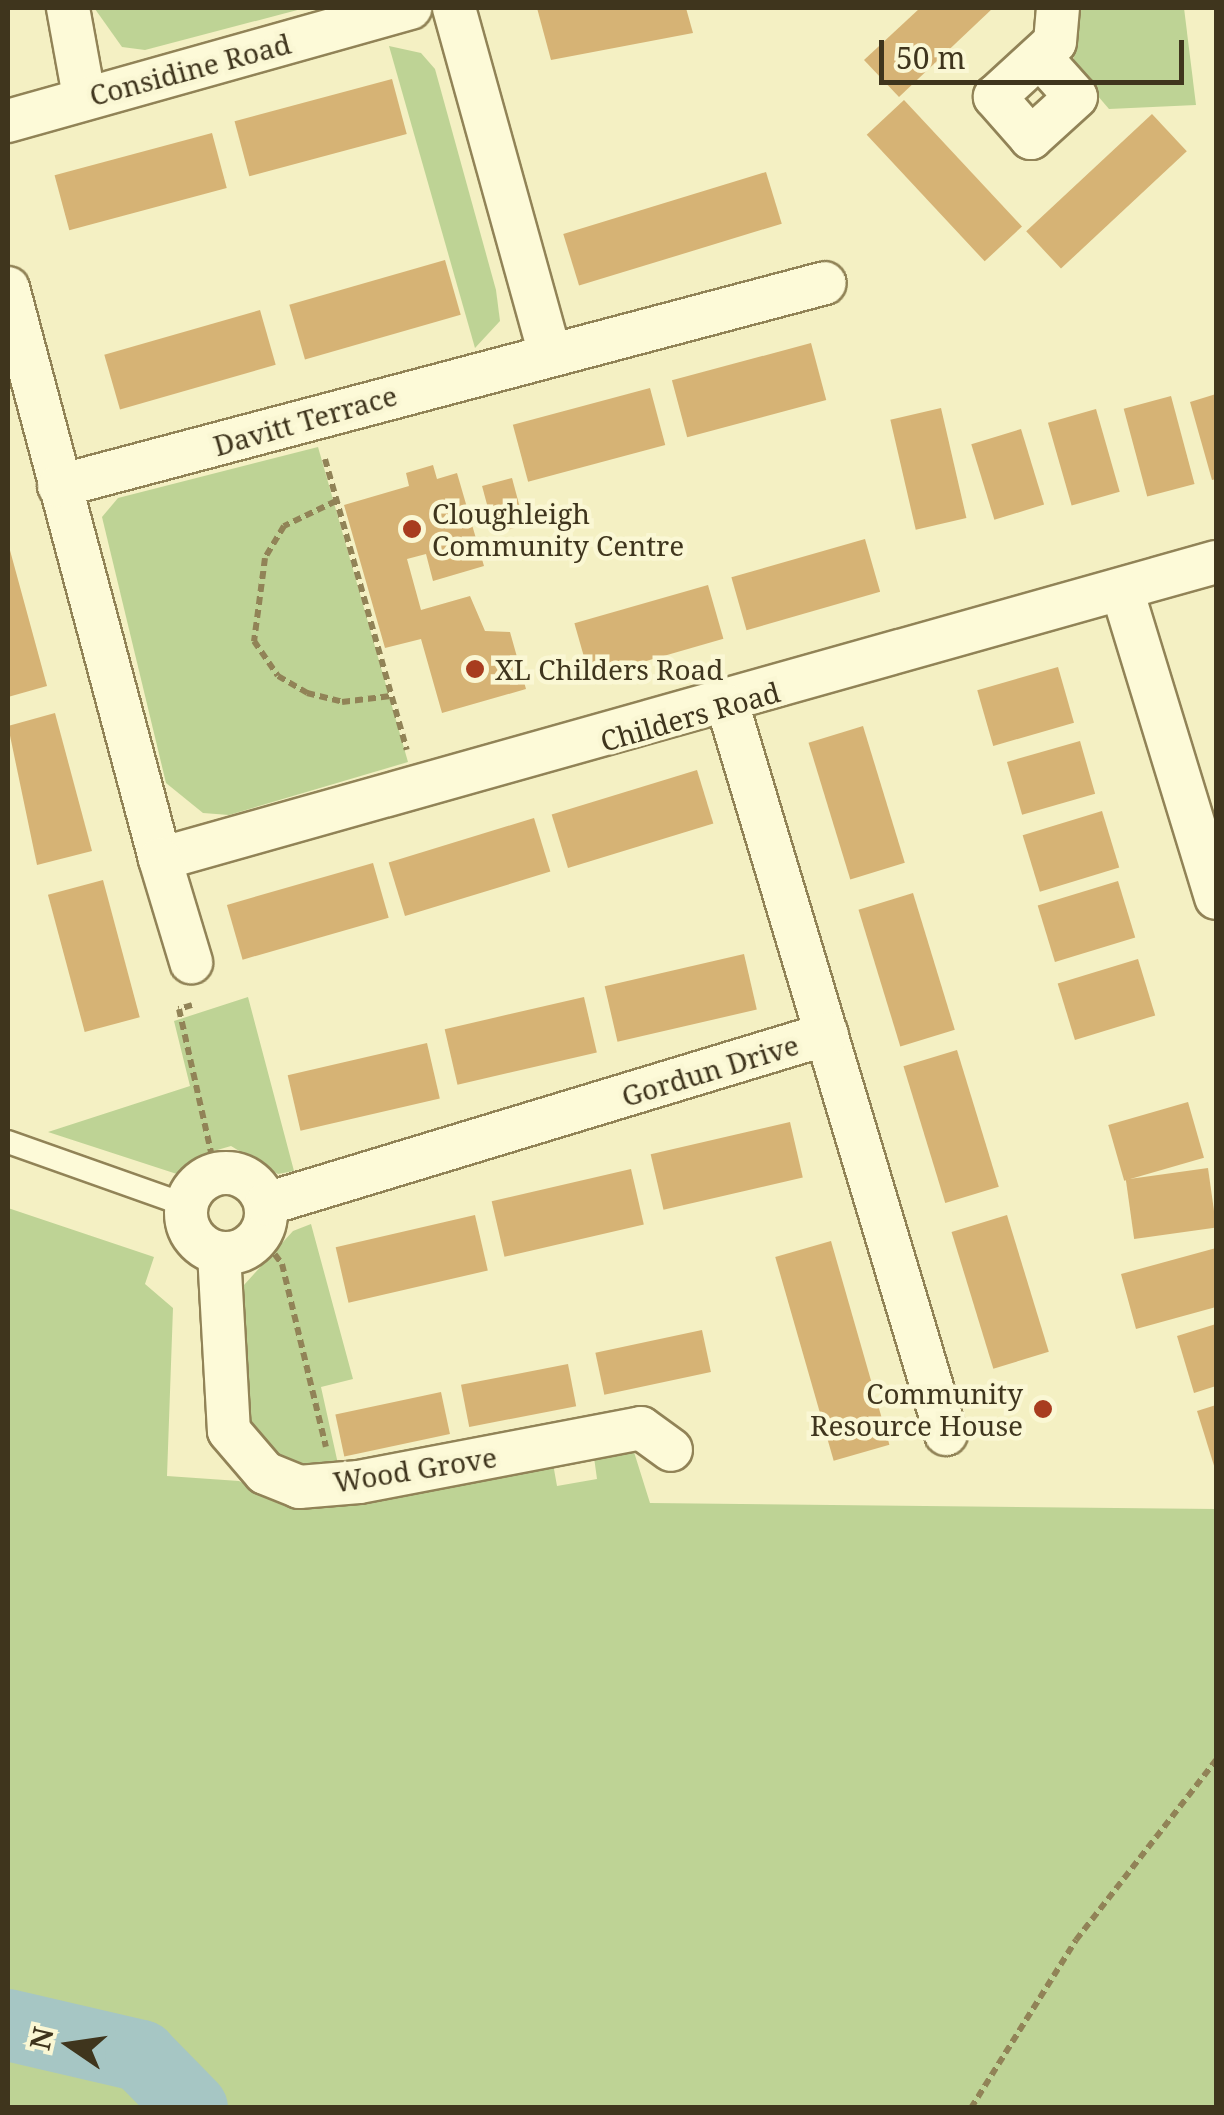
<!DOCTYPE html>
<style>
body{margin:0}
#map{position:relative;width:1224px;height:2115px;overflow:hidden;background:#f4f0c3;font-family:"Noto Serif",serif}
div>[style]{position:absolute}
.green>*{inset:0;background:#bed395}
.river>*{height:72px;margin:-36px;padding:0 36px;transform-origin:36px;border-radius:36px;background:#a6c6c4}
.building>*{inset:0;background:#d6b375;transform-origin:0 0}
.path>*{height:6px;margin-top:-3px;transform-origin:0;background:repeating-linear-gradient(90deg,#918357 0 8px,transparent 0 13px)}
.roads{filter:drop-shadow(2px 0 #918357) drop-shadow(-2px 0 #918357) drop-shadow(0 2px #918357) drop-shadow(0 -2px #918357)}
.service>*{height:22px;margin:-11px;padding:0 11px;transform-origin:11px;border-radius:11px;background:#fdfad8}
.minor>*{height:42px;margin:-21px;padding:0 21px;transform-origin:21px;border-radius:21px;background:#fdfad8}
.minor>.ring{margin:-21px;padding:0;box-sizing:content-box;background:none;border:42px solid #fdfad8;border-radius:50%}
.dots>*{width:28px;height:28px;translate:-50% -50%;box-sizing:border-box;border:5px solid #faf7d4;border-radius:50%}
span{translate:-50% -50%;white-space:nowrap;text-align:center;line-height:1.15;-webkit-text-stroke:9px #faf7d4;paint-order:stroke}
.street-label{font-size:28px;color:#3f351d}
.poi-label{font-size:28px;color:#3f351d}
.left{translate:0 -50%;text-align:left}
.right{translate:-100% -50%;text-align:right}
.frame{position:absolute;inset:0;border:10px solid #3f351d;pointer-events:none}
.north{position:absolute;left:20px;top:1995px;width:100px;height:100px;-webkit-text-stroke:8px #faf7d4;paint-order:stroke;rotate:283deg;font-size:28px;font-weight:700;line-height:40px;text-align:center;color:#3f351d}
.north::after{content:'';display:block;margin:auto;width:35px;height:45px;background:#3f351d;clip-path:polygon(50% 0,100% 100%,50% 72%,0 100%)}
.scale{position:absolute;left:879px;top:40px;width:305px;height:45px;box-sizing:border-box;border:5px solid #3f351d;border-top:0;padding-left:12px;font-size:30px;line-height:35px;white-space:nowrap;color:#3f351d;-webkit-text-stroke:8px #faf7d4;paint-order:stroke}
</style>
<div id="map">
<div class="green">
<i style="clip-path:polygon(305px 8px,145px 50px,122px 47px,95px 9px)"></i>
<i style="clip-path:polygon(1077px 8px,1184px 8px,1196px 105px,1109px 109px,1073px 67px)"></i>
<i style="clip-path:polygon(389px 46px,421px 53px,435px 69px,496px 290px,500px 321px,475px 348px)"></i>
<i style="clip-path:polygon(318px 447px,408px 762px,229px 815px,203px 813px,166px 783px,102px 517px,118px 498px)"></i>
<i style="clip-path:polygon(248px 997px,294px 1171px,278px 1174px,231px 1146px,200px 1155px,183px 1176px,48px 1132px,190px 1086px,174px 1021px)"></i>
<i style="clip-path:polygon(8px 1208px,154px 1257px,145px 1284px,173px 1308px,167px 1476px,239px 1481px,292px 1508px,552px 1458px,557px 1486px,597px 1479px,593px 1450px,613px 1446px,634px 1452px,650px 1503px,1216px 1509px,1216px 2107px,8px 2108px)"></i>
<i style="clip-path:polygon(311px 1224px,353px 1379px,321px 1387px,340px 1473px,277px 1460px,244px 1418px,244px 1285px,293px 1231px)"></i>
</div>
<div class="river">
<i style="left:8px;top:2025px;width:137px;rotate:13.1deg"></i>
<i style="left:141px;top:2056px;width:73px;rotate:45.6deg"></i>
</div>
<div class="building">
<i style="clip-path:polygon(537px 8px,686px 8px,693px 33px,551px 60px)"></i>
<i style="clip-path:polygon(920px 8px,993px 8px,899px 97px,864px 60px)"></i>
<i style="left:392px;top:79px;width:57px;height:163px;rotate:75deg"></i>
<i style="left:904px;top:100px;width:173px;height:51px;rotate:47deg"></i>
<i style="left:1152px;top:114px;width:51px;height:172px;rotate:47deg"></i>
<i style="left:212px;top:133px;width:57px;height:163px;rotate:75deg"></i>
<i style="left:766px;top:172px;width:54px;height:212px;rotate:73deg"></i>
<i style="left:445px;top:260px;width:57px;height:162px;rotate:74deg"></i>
<i style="left:260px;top:310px;width:57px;height:162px;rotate:74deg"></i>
<i style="left:811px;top:343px;width:59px;height:144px;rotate:75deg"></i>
<i style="left:650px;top:388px;width:59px;height:142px;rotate:75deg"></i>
<i style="clip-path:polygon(1216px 394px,1216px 479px,1212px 480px,1190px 402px)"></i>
<i style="left:1171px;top:396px;width:91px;height:49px;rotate:75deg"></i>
<i style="left:941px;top:408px;width:113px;height:52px;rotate:77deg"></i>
<i style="left:1096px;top:409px;width:86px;height:50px;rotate:74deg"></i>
<i style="left:1021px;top:429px;width:79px;height:52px;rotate:73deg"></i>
<i style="clip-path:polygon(433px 465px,437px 479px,457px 473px,484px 566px,433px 581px,426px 554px,407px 559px,421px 610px,470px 596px,485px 631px,510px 632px,526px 689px,442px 713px,421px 639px,385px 648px,344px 505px,409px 486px,406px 473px)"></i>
<i style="left:512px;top:478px;width:49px;height:31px;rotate:75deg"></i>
<i style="left:865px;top:539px;width:55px;height:139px;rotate:74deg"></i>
<i style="clip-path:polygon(8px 543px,47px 686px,8px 697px)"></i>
<i style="left:708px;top:585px;width:56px;height:139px;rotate:74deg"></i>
<i style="left:1058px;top:667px;width:58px;height:84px;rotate:74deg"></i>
<i style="clip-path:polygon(55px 713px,92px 851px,37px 865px,8px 726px)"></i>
<i style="left:863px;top:726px;width:143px;height:57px;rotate:73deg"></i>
<i style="left:1080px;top:741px;width:55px;height:76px;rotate:74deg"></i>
<i style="left:697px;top:770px;width:56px;height:152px;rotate:73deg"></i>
<i style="left:1102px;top:811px;width:59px;height:83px;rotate:73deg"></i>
<i style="left:534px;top:818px;width:56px;height:152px;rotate:73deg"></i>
<i style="left:373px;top:863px;width:57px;height:152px;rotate:74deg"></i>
<i style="left:103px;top:880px;width:142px;height:57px;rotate:75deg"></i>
<i style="left:1118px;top:881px;width:59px;height:84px;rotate:73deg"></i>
<i style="left:913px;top:893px;width:143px;height:57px;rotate:73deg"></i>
<i style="left:744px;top:954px;width:57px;height:143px;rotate:77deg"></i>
<i style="left:1138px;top:959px;width:59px;height:84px;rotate:73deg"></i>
<i style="left:584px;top:997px;width:57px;height:143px;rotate:77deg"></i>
<i style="left:427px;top:1043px;width:57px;height:143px;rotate:77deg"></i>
<i style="left:957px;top:1050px;width:143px;height:56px;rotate:73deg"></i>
<i style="left:1188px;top:1102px;width:58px;height:83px;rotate:74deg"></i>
<i style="left:790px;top:1122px;width:57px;height:143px;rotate:77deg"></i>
<i style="left:1208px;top:1168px;width:60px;height:83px;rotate:82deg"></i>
<i style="left:631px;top:1169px;width:57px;height:143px;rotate:77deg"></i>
<i style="left:475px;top:1215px;width:57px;height:143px;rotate:77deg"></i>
<i style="left:1007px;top:1215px;width:143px;height:58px;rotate:73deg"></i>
<i style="left:831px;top:1241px;width:212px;height:58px;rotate:74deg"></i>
<i style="clip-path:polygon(1216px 1248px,1216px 1307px,1136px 1329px,1121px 1274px)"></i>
<i style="clip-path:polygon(1216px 1324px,1216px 1386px,1194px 1393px,1177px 1336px)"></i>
<i style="left:702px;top:1330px;width:43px;height:109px;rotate:78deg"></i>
<i style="left:568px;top:1364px;width:43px;height:109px;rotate:79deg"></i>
<i style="left:441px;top:1392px;width:43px;height:108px;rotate:78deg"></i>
<i style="clip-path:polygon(1216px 1405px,1216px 1472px,1197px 1411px)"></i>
</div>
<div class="path">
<i style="left:325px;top:459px;width:302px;rotate:74.3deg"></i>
<i style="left:336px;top:501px;width:58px;rotate:154.3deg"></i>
<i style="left:284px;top:526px;width:37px;rotate:121deg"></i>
<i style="left:265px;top:558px;width:84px;rotate:97.5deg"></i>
<i style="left:254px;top:641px;width:42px;rotate:55.6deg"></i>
<i style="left:278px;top:676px;width:34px;rotate:30deg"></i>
<i style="left:307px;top:693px;width:36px;rotate:14deg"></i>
<i style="left:342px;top:702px;width:49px;rotate:-7deg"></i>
<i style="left:192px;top:1005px;width:14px;rotate:163deg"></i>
<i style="left:179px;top:1009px;width:169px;rotate:77.4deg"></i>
<i style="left:267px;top:1244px;width:25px;rotate:53deg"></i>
<i style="left:282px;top:1264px;width:188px;rotate:76.5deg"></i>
<i style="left:971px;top:2108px;width:198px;rotate:-58deg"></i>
<i style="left:1076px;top:1940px;width:228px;rotate:-52.1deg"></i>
</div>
<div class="roads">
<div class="service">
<i style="left:8px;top:1142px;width:189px;rotate:19.5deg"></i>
</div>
<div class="minor">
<i style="left:68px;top:8px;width:89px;rotate:79.7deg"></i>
<i style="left:454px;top:8px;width:356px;rotate:74.5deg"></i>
<i style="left:1041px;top:58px;width:52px;rotate:48.1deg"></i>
<i style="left:1076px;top:97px;width:61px;rotate:137.7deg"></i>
<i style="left:1031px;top:138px;width:55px;rotate:-131.3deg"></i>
<i style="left:995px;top:97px;width:81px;rotate:-42.5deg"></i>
<i style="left:1055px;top:42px;width:34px;rotate:-85deg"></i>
<i style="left:8px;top:121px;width:418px;rotate:-15.7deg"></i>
<i style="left:8px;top:288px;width:591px;rotate:75.09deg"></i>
<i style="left:160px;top:859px;width:1097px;rotate:-15.71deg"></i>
<i style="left:59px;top:486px;width:792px;rotate:-14.84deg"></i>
<i style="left:1122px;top:590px;width:322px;rotate:73deg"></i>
<i style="left:728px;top:706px;width:760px;rotate:73.33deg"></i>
<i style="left:160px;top:859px;width:108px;rotate:73.2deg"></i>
<i class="ring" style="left:186px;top:1173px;width:38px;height:38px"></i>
<i style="left:266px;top:1204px;width:586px;rotate:-16.86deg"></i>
<i style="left:219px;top:1253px;width:178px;rotate:86.8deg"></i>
<i style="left:229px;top:1431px;width:55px;rotate:49.4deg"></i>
<i style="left:265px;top:1473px;width:37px;rotate:22deg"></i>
<i style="left:299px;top:1487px;width:60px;rotate:-4.8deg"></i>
<i style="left:359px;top:1482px;width:287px;rotate:-10.8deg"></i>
<i style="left:641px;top:1428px;width:37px;rotate:36deg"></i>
</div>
</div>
<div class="dots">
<i style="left:412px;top:529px;background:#a83c1f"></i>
<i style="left:475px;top:669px;background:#a83c1f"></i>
<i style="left:1043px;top:1409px;background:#a83c1f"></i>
</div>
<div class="street-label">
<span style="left:190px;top:69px;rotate:-15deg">Considine Road</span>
<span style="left:305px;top:420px;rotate:-16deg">Davitt Terrace</span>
<span style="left:690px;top:716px;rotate:-16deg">Childers Road</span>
<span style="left:710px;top:1070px;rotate:-17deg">Gordun Drive</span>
<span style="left:415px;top:1469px;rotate:-9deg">Wood Grove</span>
</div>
<div class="poi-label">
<span class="left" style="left:432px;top:529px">Cloughleigh<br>Community Centre</span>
<span class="left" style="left:495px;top:669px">XL Childers Road</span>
<span class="right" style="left:1023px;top:1409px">Community<br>Resource House</span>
</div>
<div class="frame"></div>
<div class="north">N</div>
<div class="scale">50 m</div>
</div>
